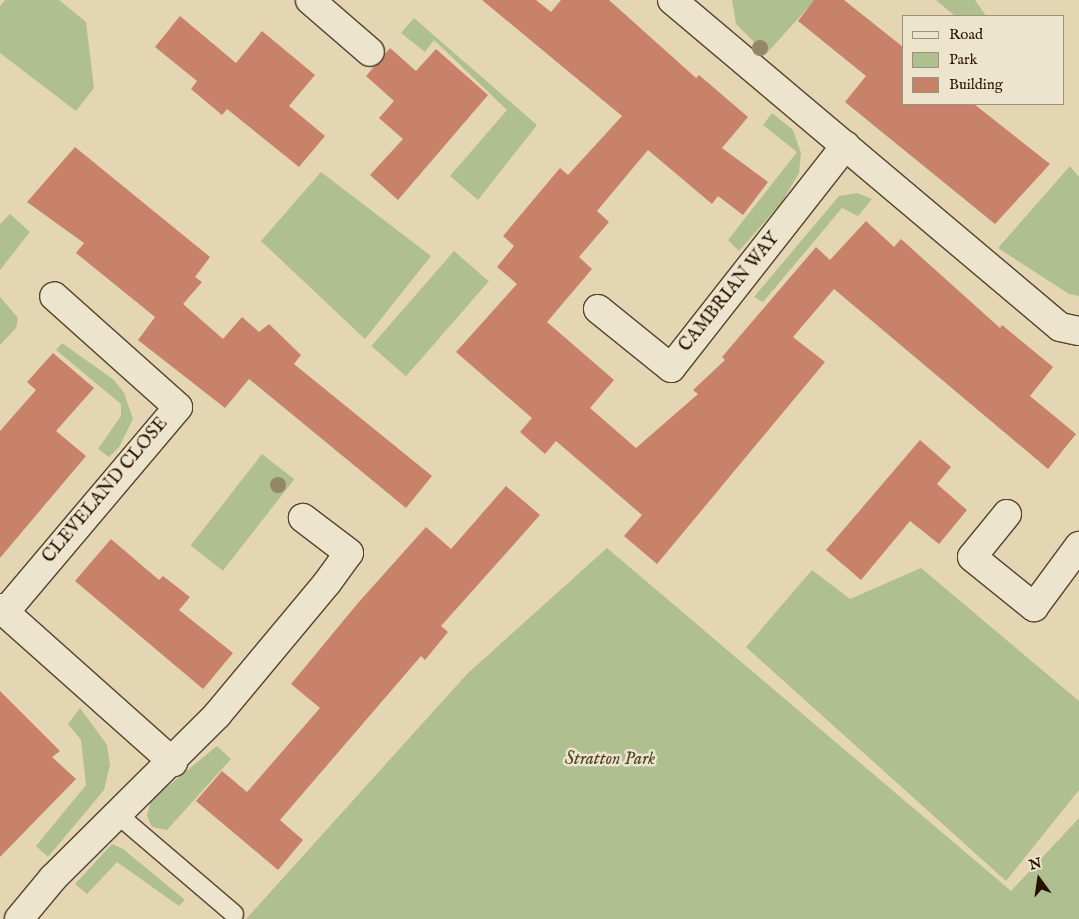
<!DOCTYPE html>
<style>
body{margin:0}
#map{position:relative;width:1079px;height:919px;overflow:hidden;background:#e4d6b3;font-family:"IM FELL English",serif}
div>[style]{position:absolute}
.green>*{inset:0;background:#afbf90;transform-origin:0 0}
.building>*{inset:0;background:#c9826a}
.roads{filter:drop-shadow(1px 0 #56432d) drop-shadow(-1px 0 #56432d) drop-shadow(0 1px #56432d) drop-shadow(0 -1px #56432d)}
.lane>*{height:18px;margin:-9px;padding:0 9px;transform-origin:9px;border-radius:9px;background:#ede4ce}
.street>*{height:28px;margin:-14px;padding:0 14px;transform-origin:14px;border-radius:14px;background:#ede4ce}
.trees>*{width:16px;height:16px;margin:-8px;border-radius:50%;background:#938768}
span{translate:-50% -50%;white-space:nowrap;text-align:center;line-height:1.15;-webkit-text-stroke:5px #ede4ce;paint-order:stroke}
.street-label{font-size:18px;color:#271200}
.park-label{font-size:18px;color:#50462b;font-style:italic}
.legend{position:absolute;left:902px;top:15px;width:162px;height:90px;box-sizing:border-box;background:#ede4ce;border:1px solid #9e907c;margin:0;padding:6px 9px;list-style:none;font-size:15px;color:#271200}
.legend li{display:flex;align-items:center;gap:10px;height:25px}
.legend b{width:25px;border:1px solid #9e907c}
.north{position:absolute;left:1014px;top:854px;width:50px;height:50px;-webkit-text-stroke:4px #ede4ce;paint-order:stroke;rotate:346deg;font-size:14px;font-weight:700;line-height:20px;text-align:center;color:#271200}
.north::after{content:'';display:block;margin:auto;width:18px;height:22px;background:#271200;clip-path:polygon(50% 0,100% 100%,50% 72%,0 100%)}
</style>
<div id="map">
<div class="green">
<i style="clip-path:polygon(5px 0,59px 0,86px 22px,94px 88px,76px 111px,0 53px,0 6px)"></i>
<i style="clip-path:polygon(732px 0,815px 0,766px 54px,736px 24px)"></i>
<i style="clip-path:polygon(936px 0,975px 0,986px 16px,955px 16px)"></i>
<i style="clip-path:polygon(414px 18px,537px 125px,478px 200px,450px 176px,507px 110px,434px 40px,425px 52px,401px 33px)"></i>
<i style="clip-path:polygon(772px 113px,793px 130px,801px 153px,799px 173px,782px 202px,739px 251px,728px 240px,797px 152px,763px 125px)"></i>
<i style="clip-path:polygon(1070px 166px,1079px 177px,1079px 296px,1069px 294px,998px 248px)"></i>
<i style="clip-path:polygon(321px 172px,431px 256px,365px 339px,261px 241px)"></i>
<i style="clip-path:polygon(857px 193px,872px 199px,858px 216px,842px 208px,763px 302px,754px 297px,839px 196px)"></i>
<i style="clip-path:polygon(10px 214px,30px 232px,0 270px,0 224px)"></i>
<i style="left:454px;top:251px;width:46px;height:126px;rotate:41deg"></i>
<i style="clip-path:polygon(0 297px,18px 318px,16px 328px,0 345px)"></i>
<i style="clip-path:polygon(62px 343px,114px 380px,124px 393px,133px 419px,119px 447px,109px 457px,98px 449px,121px 416px,121px 404px,56px 350px)"></i>
<i style="left:262px;top:454px;width:41px;height:116px;rotate:38deg"></i>
<i style="clip-path:polygon(607px 548px,1011px 891px,1079px 818px,1079px 919px,246px 919px,467px 674px)"></i>
<i style="clip-path:polygon(921px 568px,1079px 701px,1079px 790px,1006px 881px,746px 647px,812px 570px,850px 599px)"></i>
<i style="clip-path:polygon(80px 708px,107px 745px,110px 765px,104px 790px,48px 857px,36px 846px,86px 785px,81px 740px,68px 724px)"></i>
<i style="clip-path:polygon(217px 746px,231px 759px,167px 830px,152px 827px,147px 816px,151px 800px)"></i>
<i style="clip-path:polygon(112px 844px,123px 849px,185px 900px,179px 906px,117px 862px,87px 894px,75px 884px)"></i>
</div>
<div class="building">
<i style="clip-path:polygon(482px 0,536px 0,551px 12px,561px 0,609px 0,696px 78px,699px 75px,748px 117px,722px 148px,768px 182px,743px 215px,718px 196px,712px 204px,648px 150px,597px 211px,609px 222px,579px 257px,592px 269px,547px 322px,614px 380px,590px 408px,636px 448px,698px 394px,693px 390px,725px 360px,722px 357px,816px 247px,830px 260px,866px 221px,894px 247px,901px 239px,1000px 328px,1002px 325px,1053px 367px,1030px 396px,1076px 434px,1048px 469px,834px 289px,793px 337px,825px 362px,657px 564px,624px 536px,642px 515px,556px 441px,545px 454px,520px 432px,532px 418px,456px 352px,517px 284px,497px 267px,514px 246px,503px 236px,560px 168px,568px 175px,622px 116px)"></i>
<i style="clip-path:polygon(814px 0,844px 0,903px 47px,903px 104px,974px 104px,1050px 164px,995px 224px,845px 102px,866px 76px,798px 21px)"></i>
<i style="clip-path:polygon(180px 16px,236px 63px,262px 31px,315px 75px,289px 106px,325px 136px,299px 167px,227px 109px,222px 115px,191px 89px,197px 81px,155px 47px)"></i>
<i style="clip-path:polygon(390px 48px,416px 71px,436px 49px,488px 95px,398px 200px,370px 175px,403px 139px,379px 118px,394px 101px,366px 76px)"></i>
<i style="clip-path:polygon(75px 147px,210px 257px,195px 277px,202px 282px,183px 304px,223px 339px,242px 317px,259px 332px,269px 324px,301px 355px,294px 364px,432px 476px,406px 508px,249px 379px,225px 408px,138px 340px,155px 317px,76px 253px,84px 243px,27px 202px)"></i>
<i style="clip-path:polygon(53px 353px,94px 388px,56px 431px,86px 456px,0 558px,0 431px,36px 390px,27px 382px)"></i>
<i style="clip-path:polygon(920px 440px,951px 467px,937px 484px,967px 510px,939px 544px,910px 521px,861px 580px,826px 550px)"></i>
<i style="clip-path:polygon(506px 486px,540px 515px,441px 626px,448px 632px,425px 660px,421px 656px,280px 820px,303px 840px,278px 870px,196px 801px,222px 771px,247px 792px,320px 708px,291px 684px,358px 603px,426px 527px,451px 549px)"></i>
<i style="clip-path:polygon(111px 539px,159px 580px,163px 576px,190px 597px,179px 610px,233px 653px,203px 689px,75px 581px)"></i>
<i style="clip-path:polygon(0 691px,60px 751px,52px 757px,76px 779px,0 857px)"></i>
</div>
<div class="roads">
<div class="lane">
<i style="left:117px;top:814px;width:154px;rotate:40.5deg"></i>
</div>
<div class="street">
<i style="left:310px;top:0;width:79px;rotate:40.9deg"></i>
<i style="left:672px;top:0;width:507px;rotate:40.12deg"></i>
<i style="left:1060px;top:327px;width:19px;rotate:12deg"></i>
<i style="left:598px;top:309px;width:94px;rotate:38.9deg"></i>
<i style="left:671px;top:368px;width:283px;rotate:-51.9deg"></i>
<i style="left:1007px;top:514px;width:55px;rotate:129.1deg"></i>
<i style="left:972px;top:557px;width:80px;rotate:38.9deg"></i>
<i style="left:1034px;top:607px;width:76px;rotate:-53.6deg"></i>
<i style="left:0;top:608px;width:232px;rotate:41.7deg"></i>
<i style="left:5px;top:612px;width:268px;rotate:-49.8deg"></i>
<i style="left:178px;top:407px;width:166px;rotate:-138.2deg"></i>
<i style="left:19px;top:919px;width:53px;rotate:-50.3deg"></i>
<i style="left:53px;top:878px;width:231px;rotate:-44.8deg"></i>
<i style="left:217px;top:715px;width:172px;rotate:-50.2deg"></i>
<i style="left:327px;top:583px;width:37px;rotate:-54deg"></i>
<i style="left:349px;top:553px;width:58px;rotate:-142.7deg"></i>
</div>
</div>
<div class="trees">
<i style="left:760px;top:48px"></i>
<i style="left:278px;top:485px"></i>
</div>
<div class="street-label">
<span style="left:730px;top:293px;rotate:-51deg">CAMBRIAN WAY</span>
<span style="left:106px;top:491px;rotate:-50deg">CLEVELAND CLOSE</span>
</div>
<div class="park-label">
<span style="left:610px;top:760px">Stratton Park</span>
</div>
<ul class="legend">
<li><b style="height:6px;background:#ede4ce"></b>Road</li>
<li><b style="height:14px;background:#afbf90"></b>Park</li>
<li><b style="height:14px;background:#c9826a"></b>Building</li>
</ul>
<div class="north">N</div>
</div>
